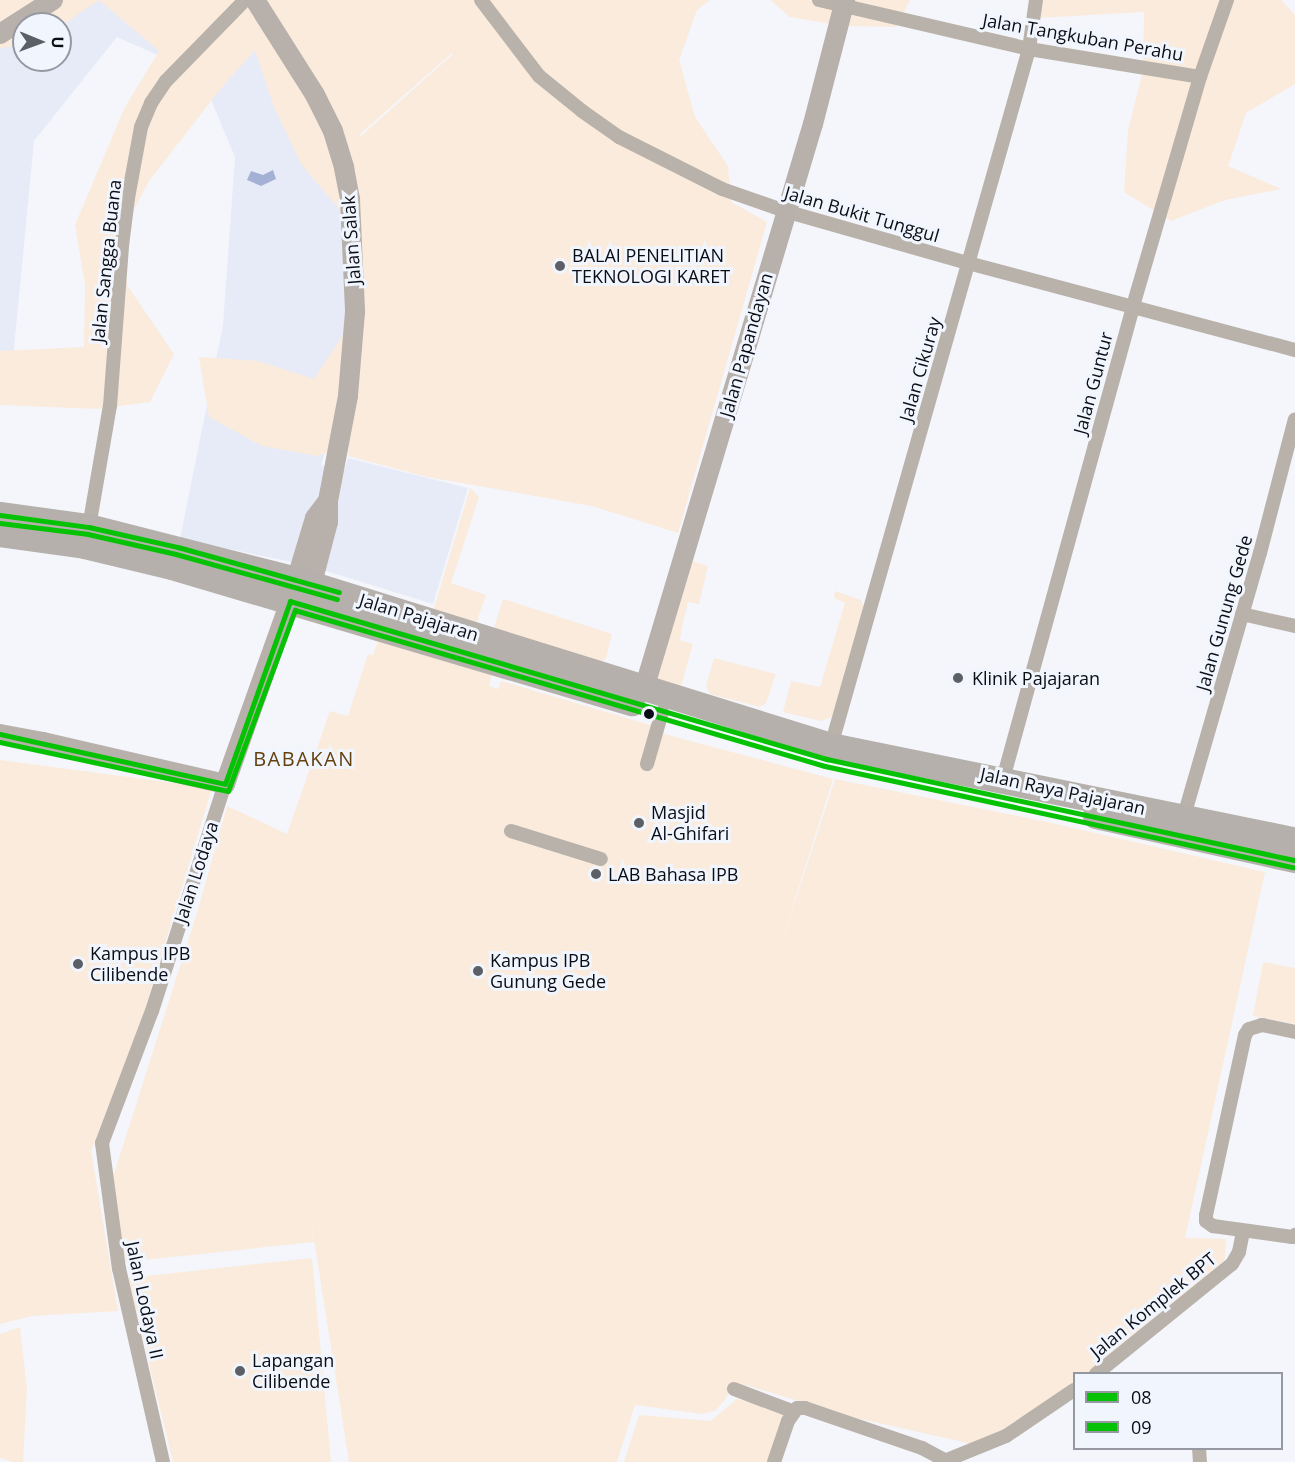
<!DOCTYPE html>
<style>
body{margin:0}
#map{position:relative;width:1295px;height:1462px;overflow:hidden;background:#f4f6fb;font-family:"Open Sans",sans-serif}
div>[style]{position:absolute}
.built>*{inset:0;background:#e7ebf8}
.green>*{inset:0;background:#faebdc}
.water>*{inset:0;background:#a5b1d4}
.street>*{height:14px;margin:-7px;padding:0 7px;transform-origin:7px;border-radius:7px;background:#b9b2ab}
.secondary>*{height:20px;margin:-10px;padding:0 10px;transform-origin:10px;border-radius:10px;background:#b8b0aa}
.highway>*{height:26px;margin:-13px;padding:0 13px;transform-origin:13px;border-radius:13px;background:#b5b0ab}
.bus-1>*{height:4.5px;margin:-2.25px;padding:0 2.25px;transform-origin:2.25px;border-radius:2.25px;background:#06c205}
.bus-2>*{height:4.5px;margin:-2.25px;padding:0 2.25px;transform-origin:2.25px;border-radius:2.25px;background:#06c205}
.dots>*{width:16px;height:16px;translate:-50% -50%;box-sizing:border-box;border:3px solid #f1f5fe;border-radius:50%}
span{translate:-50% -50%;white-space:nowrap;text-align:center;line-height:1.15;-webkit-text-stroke:6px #f1f5fe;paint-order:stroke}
.street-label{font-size:18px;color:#0b0d15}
.poi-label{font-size:18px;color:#0b0d15}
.left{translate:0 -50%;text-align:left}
.neighbourhood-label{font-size:20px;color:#65410f;letter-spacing:1.5px}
.legend{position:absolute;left:1073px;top:1372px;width:210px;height:78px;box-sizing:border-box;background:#f1f5fe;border:2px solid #9598a1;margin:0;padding:8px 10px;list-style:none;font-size:18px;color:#0b0d15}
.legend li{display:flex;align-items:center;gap:12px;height:30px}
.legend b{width:30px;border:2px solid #9598a1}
.north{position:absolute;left:12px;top:12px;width:60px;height:60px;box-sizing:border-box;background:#f1f5fe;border:2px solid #9598a1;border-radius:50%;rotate:91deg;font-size:16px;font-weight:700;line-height:24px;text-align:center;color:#0b0d15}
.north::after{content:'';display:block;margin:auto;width:21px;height:27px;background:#5d5f66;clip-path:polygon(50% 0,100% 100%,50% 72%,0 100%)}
</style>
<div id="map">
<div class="built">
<i style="clip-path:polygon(evenodd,48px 0,251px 0,348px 216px,354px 363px,321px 465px,344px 471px,348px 458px,468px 488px,433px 604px,307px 565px,180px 539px,223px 325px,235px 157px,200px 74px,117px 37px,34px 141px,12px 369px,0 370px,0 17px,48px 0,24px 24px,60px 24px,60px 60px,24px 60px,24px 24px)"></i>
</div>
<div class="green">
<i style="clip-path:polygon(evenodd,0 0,710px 0,697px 10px,679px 60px,695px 117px,728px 166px,731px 202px,767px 222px,678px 533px,592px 506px,427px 477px,348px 456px,349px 445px,318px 456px,262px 446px,209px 417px,199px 357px,258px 361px,314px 379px,349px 326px,358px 267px,340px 210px,301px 164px,274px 107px,255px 50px,218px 92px,149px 181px,123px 231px,127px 285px,174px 354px,150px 402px,97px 409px,0 405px,0 351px,84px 347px,85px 285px,75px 225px,125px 107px,159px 51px,99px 0,60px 27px,60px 24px,24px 24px,24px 45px,0 48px,0 0,452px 53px,453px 54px,361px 136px,360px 134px,452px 53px)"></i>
<i style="clip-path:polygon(770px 0,910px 0,896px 27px,843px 26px,790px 17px)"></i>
<i style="clip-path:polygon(1033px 0,1281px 0,1295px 15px,1295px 84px,1246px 113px,1228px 166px,1281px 189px,1225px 200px,1171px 221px,1124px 192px,1128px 130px,1143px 71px,1144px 12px,1037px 18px)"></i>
<i style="clip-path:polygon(470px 488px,479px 497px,451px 583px,486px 595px,476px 624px,433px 611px)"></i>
<i style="clip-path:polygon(689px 560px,708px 566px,699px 604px,688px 602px,682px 627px,680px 640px,693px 644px,681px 686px,654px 678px)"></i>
<i style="clip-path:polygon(835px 591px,861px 600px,864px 609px,832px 717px,821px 721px,783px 712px,791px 681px,820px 687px,845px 603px,834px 598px)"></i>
<i style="clip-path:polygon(503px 599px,612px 634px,606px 658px,600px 664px,493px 631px)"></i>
<i style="clip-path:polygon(379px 638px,492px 674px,489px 686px,498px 689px,501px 681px,654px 726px,653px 731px,833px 779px,774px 966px,835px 779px,1052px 823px,1265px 872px,1185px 1238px,1226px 1239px,1225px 1258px,1220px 1270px,1165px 1308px,1089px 1373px,1074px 1374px,1074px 1384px,1005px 1432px,972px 1444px,852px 1417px,735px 1382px,725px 1400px,715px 1411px,702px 1414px,635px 1405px,617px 1462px,349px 1462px,305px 1182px,314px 1242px,125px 1262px,113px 1177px,197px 913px,227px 806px,287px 834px,330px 711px,348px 716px,368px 654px,373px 655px)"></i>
<i style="clip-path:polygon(714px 658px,776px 674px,766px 703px,760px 707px,710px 694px,706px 686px)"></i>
<i style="clip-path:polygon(0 760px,212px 788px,137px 1036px,91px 1151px,118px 1311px,32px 1316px,0 1324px)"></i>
<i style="clip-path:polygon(1263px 962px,1295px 968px,1295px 1024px,1253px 1016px)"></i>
<i style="clip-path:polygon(312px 1258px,331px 1462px,173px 1462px,128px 1278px)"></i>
<i style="clip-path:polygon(20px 1327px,27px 1389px,23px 1462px,13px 1462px,0 1458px,0 1334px)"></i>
<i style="clip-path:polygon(737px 1399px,788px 1411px,771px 1462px,624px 1462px,639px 1415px,711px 1421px)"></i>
</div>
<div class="water">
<i style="clip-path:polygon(273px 170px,276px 179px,261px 186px,247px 180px,251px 171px,263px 175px)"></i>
</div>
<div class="street">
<i style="left:481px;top:0;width:96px;rotate:52.7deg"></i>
<i style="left:539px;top:76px;width:55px;rotate:39.1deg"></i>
<i style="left:582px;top:111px;width:45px;rotate:35.1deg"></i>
<i style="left:619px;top:137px;width:115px;rotate:26.8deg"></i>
<i style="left:722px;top:189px;width:67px;rotate:19.2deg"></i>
<i style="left:785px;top:211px;width:190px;rotate:15.9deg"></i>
<i style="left:968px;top:263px;width:338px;rotate:14.9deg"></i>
<i style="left:819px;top:0;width:216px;rotate:13.1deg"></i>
<i style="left:1029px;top:49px;width:173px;rotate:9.3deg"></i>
<i style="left:89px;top:527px;width:123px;rotate:-80.2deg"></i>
<i style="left:110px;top:406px;width:160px;rotate:-85.7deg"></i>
<i style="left:122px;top:246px;width:48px;rotate:-82.9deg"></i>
<i style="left:128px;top:198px;width:72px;rotate:-79.6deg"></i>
<i style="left:141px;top:127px;width:26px;rotate:-67deg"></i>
<i style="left:151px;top:103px;width:27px;rotate:-56deg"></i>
<i style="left:166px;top:81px;width:113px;rotate:-45.7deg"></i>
<i style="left:1242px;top:614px;width:54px;rotate:12.8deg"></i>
<i style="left:831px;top:746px;width:725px;rotate:-74.14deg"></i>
<i style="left:1029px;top:49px;width:49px;rotate:-81.9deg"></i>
<i style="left:647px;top:764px;width:54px;rotate:-73.9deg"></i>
<i style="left:1003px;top:779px;width:491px;rotate:-74.6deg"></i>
<i style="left:1133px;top:306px;width:239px;rotate:-73.7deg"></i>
<i style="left:1200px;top:77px;width:82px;rotate:-70.7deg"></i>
<i style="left:1184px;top:816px;width:274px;rotate:-73.9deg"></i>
<i style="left:1260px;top:553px;width:138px;rotate:-75.4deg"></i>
<i style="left:511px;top:831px;width:94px;rotate:17.3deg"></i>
<i style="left:1295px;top:1032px;width:34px;rotate:-168deg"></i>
<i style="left:1262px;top:1025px;width:14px;rotate:163deg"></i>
<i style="left:1249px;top:1029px;width:7px;rotate:124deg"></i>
<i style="left:1245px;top:1035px;width:184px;rotate:102.2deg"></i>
<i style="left:1206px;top:1215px;width:6px;rotate:90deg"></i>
<i style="left:1206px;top:1221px;width:9px;rotate:36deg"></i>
<i style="left:1213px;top:1226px;width:80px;rotate:7.9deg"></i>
<i style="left:1292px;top:1237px;width:4px;rotate:-34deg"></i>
<i style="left:1096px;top:1374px;width:175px;rotate:-39deg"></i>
<i style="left:1232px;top:1264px;width:14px;rotate:-60deg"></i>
<i style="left:1239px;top:1252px;width:21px;rotate:-79deg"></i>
<i style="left:734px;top:1389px;width:62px;rotate:20.8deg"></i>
<i style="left:1199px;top:1448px;width:14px;rotate:86deg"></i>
<i style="left:163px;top:1462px;width:198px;rotate:-102.8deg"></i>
<i style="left:119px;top:1269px;width:127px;rotate:-97.7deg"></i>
<i style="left:102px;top:1143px;width:141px;rotate:-69.3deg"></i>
<i style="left:152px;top:1011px;width:238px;rotate:-72.2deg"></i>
<i style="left:774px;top:1462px;width:43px;rotate:-71.1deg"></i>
<i style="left:788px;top:1421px;width:16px;rotate:-55deg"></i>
<i style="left:797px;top:1408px;width:8px"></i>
<i style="left:805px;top:1408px;width:124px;rotate:18.9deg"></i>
<i style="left:922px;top:1448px;width:27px;rotate:28deg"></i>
<i style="left:942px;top:1462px;width:69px;rotate:-22.1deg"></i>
<i style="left:1006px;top:1436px;width:82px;rotate:-34.1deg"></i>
</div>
<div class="secondary">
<i style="left:255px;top:0;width:112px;rotate:57.7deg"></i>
<i style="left:315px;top:95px;width:40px;rotate:63.4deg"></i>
<i style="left:333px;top:131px;width:39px;rotate:73deg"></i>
<i style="left:344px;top:168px;width:33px;rotate:79deg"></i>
<i style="left:350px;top:200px;width:112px;rotate:87.4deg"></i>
<i style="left:355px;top:312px;width:84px;rotate:94.8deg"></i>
<i style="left:348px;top:396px;width:107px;rotate:100.8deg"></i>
<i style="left:328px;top:501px;width:21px;rotate:90deg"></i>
<i style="left:328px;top:522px;width:79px;rotate:104.7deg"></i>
<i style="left:0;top:34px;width:63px;rotate:-32.7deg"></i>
<i style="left:644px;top:689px;width:590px;rotate:-73.35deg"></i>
<i style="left:813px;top:124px;width:128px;rotate:-75.5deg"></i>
<i style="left:0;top:734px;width:44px;rotate:10.5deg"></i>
<i style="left:43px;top:742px;width:187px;rotate:13deg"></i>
<i style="left:225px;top:784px;width:194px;rotate:-70.4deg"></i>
<i style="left:290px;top:601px;width:87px;rotate:-73.2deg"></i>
<i style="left:315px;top:518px;width:21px;rotate:-53deg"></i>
</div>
<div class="highway">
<i style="left:0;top:515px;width:90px;rotate:7.7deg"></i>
<i style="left:89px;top:527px;width:215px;rotate:14.3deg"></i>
<i style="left:297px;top:580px;width:559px;rotate:17.27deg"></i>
<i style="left:831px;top:746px;width:473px;rotate:11.5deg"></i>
<i style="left:0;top:534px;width:86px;rotate:8deg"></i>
<i style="left:85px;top:546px;width:89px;rotate:13.6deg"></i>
<i style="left:172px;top:567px;width:480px;rotate:16.5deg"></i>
<i style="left:1096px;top:816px;width:204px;rotate:12.5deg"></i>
</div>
<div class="bus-1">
<i style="left:0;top:515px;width:90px;rotate:7.7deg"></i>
<i style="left:89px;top:527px;width:91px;rotate:12.7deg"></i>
<i style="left:178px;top:547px;width:167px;rotate:15.6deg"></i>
<i style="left:0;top:734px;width:230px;rotate:12.5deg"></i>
<i style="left:225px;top:784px;width:194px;rotate:-70.4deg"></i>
<i style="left:290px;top:601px;width:560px;rotate:16.4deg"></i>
<i style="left:827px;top:759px;width:479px;rotate:12.2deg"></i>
</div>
<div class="bus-2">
<i style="left:0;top:523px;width:89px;rotate:7.1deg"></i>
<i style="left:88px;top:534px;width:90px;rotate:12.8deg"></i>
<i style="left:176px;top:554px;width:167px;rotate:15.6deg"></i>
<i style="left:0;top:742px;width:233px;rotate:12.1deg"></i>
<i style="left:228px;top:791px;width:193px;rotate:-69.7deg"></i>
<i style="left:295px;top:610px;width:552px;rotate:16.4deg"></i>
<i style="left:825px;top:766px;width:479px;rotate:12.2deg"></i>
</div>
<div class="dots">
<i style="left:560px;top:266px;background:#5d5f66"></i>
<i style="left:958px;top:678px;background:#5d5f66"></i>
<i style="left:649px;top:714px;background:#0b0d15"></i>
<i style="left:639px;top:823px;background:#5d5f66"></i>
<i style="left:596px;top:874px;background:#5d5f66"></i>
<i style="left:78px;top:964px;background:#5d5f66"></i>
<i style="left:478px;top:971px;background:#5d5f66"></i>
<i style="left:240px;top:1371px;background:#5d5f66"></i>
</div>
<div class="street-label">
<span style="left:1083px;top:37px;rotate:10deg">Jalan Tangkuban Perahu</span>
<span style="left:862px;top:214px;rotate:16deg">Jalan Bukit Tunggul</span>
<span style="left:351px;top:240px;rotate:-94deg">Jalan Salak</span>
<span style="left:106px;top:261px;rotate:-84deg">Jalan Sangga Buana</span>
<span style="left:746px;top:345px;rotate:-74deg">Jalan Papandayan</span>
<span style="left:920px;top:369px;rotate:-74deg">Jalan Cikuray</span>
<span style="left:1093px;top:383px;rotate:-75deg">Jalan Guntur</span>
<span style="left:1224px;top:613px;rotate:-74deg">Jalan Gunung Gede</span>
<span style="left:419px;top:617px;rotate:17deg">Jalan Pajajaran</span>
<span style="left:1063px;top:791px;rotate:12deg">Jalan Raya Pajajaran</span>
<span style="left:196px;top:872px;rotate:-72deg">Jalan Lodaya</span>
<span style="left:145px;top:1300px;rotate:78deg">Jalan Lodaya II</span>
<span style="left:1153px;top:1305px;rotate:-39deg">Jalan Komplek BPT</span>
</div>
<div class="poi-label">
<span class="left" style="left:572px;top:266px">BALAI PENELITIAN<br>TEKNOLOGI KARET</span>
<span class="left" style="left:972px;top:678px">Klinik Pajajaran</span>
<span class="left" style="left:651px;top:823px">Masjid<br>Al-Ghifari</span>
<span class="left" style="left:608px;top:874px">LAB Bahasa IPB</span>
<span class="left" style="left:90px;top:964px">Kampus IPB<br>Cilibende</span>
<span class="left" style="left:490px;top:971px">Kampus IPB<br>Gunung Gede</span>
<span class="left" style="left:252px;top:1371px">Lapangan<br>Cilibende</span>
</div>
<div class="neighbourhood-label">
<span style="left:304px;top:758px">BABAKAN</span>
</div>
<ul class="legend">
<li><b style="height:8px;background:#06c205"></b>08</li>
<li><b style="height:8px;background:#06c205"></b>09</li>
</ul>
<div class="north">U</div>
</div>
